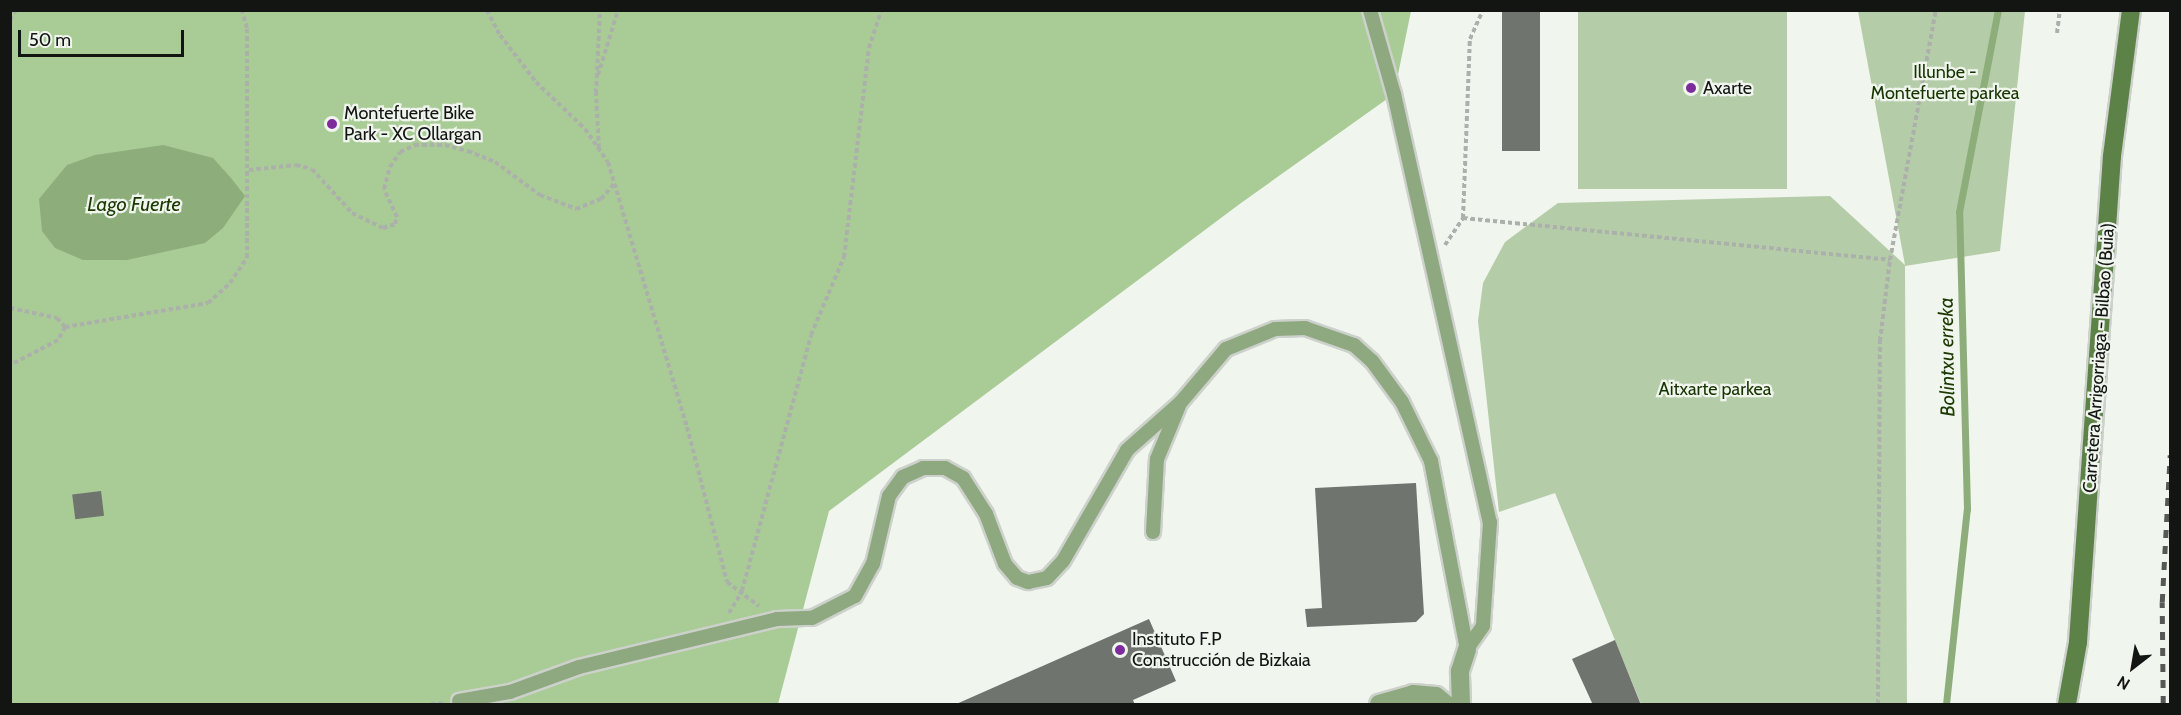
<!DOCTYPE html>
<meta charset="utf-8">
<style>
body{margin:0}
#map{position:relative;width:2181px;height:715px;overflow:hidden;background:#f0f5ee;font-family:Cabin,sans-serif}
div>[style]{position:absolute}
.green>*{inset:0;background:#b5cca8;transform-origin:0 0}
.forest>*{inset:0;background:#a9cb96}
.water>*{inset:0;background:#8dae7a}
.stream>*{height:7px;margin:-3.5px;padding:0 3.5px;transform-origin:3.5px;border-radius:3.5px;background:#8dae7a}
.building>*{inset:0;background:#70746e;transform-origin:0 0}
.path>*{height:4px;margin-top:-2px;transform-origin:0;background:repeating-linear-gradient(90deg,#acb0ab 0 4.5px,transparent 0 7.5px)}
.roads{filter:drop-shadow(2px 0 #cdd1cb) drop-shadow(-2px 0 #cdd1cb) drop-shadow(0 2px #cdd1cb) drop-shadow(0 -2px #cdd1cb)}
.lane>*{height:14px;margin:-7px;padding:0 7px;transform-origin:7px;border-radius:7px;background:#8ea880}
.street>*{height:18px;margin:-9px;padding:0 9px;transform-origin:9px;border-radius:9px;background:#8ea880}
.secondary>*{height:18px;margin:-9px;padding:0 9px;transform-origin:9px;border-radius:9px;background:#5d8247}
.rail>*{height:4.5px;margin-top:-2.25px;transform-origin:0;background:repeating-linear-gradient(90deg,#555854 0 8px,transparent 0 16px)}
.dots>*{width:16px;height:16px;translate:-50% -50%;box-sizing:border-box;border:3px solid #f0f5ee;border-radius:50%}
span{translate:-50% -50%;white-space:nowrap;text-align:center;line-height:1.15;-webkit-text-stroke:4.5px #f0f5ee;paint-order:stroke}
.park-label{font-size:18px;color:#163400}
.poi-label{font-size:18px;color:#131513}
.left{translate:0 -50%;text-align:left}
.street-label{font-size:18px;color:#131513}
.water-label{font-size:20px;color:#1b3901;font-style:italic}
.frame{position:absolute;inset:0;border:12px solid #131513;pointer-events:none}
.north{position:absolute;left:2103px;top:637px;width:60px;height:60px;-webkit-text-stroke:4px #f0f5ee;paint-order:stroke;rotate:211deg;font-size:16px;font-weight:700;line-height:24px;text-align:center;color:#131513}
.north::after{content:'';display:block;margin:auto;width:21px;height:27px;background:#131513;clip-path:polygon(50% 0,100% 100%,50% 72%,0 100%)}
.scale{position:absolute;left:18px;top:30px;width:166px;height:27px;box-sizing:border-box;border:3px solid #131513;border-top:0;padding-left:8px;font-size:18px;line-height:21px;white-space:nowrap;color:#131513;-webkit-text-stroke:4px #f0f5ee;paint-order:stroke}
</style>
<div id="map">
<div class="green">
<i style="left:1578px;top:11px;width:209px;height:178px"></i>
<i style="clip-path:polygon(1858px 11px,2025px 11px,2000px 251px,1905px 266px,1907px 704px,1641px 704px,1555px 493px,1499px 512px,1478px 321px,1483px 283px,1505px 242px,1558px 203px,1830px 196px,1905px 265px)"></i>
</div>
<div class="forest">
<i style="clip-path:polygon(10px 11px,1411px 11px,1394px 94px,1241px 203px,829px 511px,778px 704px,11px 704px)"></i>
</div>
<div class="water">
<i style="clip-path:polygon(163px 145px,213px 158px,231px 178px,245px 196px,223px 228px,205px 243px,127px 260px,83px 260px,55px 248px,42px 231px,39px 199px,67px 165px,95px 155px)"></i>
</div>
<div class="stream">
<i style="left:1946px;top:704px;width:196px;rotate:-83.9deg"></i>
<i style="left:1967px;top:509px;width:297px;rotate:-91.5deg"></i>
<i style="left:1959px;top:212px;width:206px;rotate:-79.1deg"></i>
</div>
<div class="building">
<i style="left:1502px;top:10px;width:38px;height:141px"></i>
<i style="clip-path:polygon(1416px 483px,1424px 614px,1416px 622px,1307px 627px,1305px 609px,1322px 608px,1315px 488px)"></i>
<i style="left:101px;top:491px;width:25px;height:29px;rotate:83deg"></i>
<i style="clip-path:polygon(1149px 619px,1176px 681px,1133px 700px,1135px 705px,954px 705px)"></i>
<i style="clip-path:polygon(1615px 640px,1641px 705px,1593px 705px,1572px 659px)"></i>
</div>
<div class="path">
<i style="left:487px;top:10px;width:28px;rotate:63deg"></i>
<i style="left:500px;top:35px;width:59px;rotate:52.5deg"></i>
<i style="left:536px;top:82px;width:68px;rotate:43.8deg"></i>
<i style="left:585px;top:129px;width:40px;rotate:55.1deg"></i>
<i style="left:608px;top:162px;width:277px;rotate:73.4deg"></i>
<i style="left:687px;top:427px;width:160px;rotate:75.5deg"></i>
<i style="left:727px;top:582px;width:40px;rotate:37deg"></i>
<i style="left:10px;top:20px;width:12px;rotate:-59deg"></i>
<i style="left:2057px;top:33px;width:23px;rotate:-83deg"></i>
<i style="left:598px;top:75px;width:68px;rotate:-72.9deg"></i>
<i style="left:599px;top:148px;width:55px;rotate:-93.1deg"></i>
<i style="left:596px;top:93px;width:83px;rotate:-87.2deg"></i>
<i style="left:249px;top:170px;width:47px;rotate:-6.1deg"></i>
<i style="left:296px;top:165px;width:16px;rotate:14deg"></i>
<i style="left:312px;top:169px;width:59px;rotate:47.7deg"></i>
<i style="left:352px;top:213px;width:34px;rotate:26deg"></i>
<i style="left:383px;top:228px;width:13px;rotate:-18deg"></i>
<i style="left:395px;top:224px;width:7px;rotate:-74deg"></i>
<i style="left:397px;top:217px;width:31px;rotate:-115deg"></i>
<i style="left:384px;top:189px;width:23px;rotate:-75deg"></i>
<i style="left:390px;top:167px;width:18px;rotate:-56deg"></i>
<i style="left:400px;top:152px;width:17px;rotate:-25deg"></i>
<i style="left:415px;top:145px;width:30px"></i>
<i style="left:445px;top:145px;width:24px;rotate:15deg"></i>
<i style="left:468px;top:151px;width:29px;rotate:22deg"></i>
<i style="left:495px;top:162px;width:56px;rotate:36.3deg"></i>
<i style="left:540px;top:195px;width:39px;rotate:21deg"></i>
<i style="left:576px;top:209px;width:27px;rotate:-22deg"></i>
<i style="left:601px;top:199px;width:21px;rotate:-49deg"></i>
<i style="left:1463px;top:218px;width:429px;rotate:5.6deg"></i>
<i style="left:1445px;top:245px;width:32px;rotate:-56deg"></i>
<i style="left:1463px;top:218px;width:179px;rotate:-87.8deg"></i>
<i style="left:1470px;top:39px;width:32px;rotate:-66deg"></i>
<i style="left:10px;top:308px;width:48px;rotate:12deg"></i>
<i style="left:57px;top:318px;width:12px;rotate:48deg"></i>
<i style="left:65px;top:327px;width:15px;rotate:118deg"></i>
<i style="left:58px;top:340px;width:54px;rotate:152.5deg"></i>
<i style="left:65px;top:327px;width:145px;rotate:-9.5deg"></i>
<i style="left:208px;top:303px;width:30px;rotate:-42deg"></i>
<i style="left:230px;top:283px;width:30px;rotate:-56deg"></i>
<i style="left:247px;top:258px;width:230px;rotate:-90deg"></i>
<i style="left:247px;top:28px;width:19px;rotate:-106deg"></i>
<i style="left:729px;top:613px;width:26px;rotate:-59deg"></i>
<i style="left:742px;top:591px;width:265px;rotate:-74.9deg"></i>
<i style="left:811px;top:335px;width:85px;rotate:-67.1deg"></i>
<i style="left:844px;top:257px;width:210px;rotate:-83.2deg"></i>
<i style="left:869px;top:48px;width:40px;rotate:-72deg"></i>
<i style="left:431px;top:704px;width:14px;rotate:-4deg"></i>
<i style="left:1878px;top:704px;width:363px;rotate:-89.7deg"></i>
<i style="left:1880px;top:341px;width:82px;rotate:-83deg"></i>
<i style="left:1890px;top:260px;width:254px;rotate:-79.6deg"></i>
</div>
<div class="roads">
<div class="lane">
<i style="left:1370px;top:10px;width:87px;rotate:74.1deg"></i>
<i style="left:1394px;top:94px;width:439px;rotate:77.4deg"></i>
<i style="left:1490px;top:522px;width:104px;rotate:93.9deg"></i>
<i style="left:1483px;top:626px;width:28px;rotate:125deg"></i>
<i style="left:1153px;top:532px;width:73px;rotate:-86.9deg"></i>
<i style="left:1157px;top:459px;width:57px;rotate:-67.5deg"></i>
<i style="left:459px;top:701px;width:52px;rotate:-10deg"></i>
<i style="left:510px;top:692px;width:73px;rotate:-19.9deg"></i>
<i style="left:579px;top:667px;width:204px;rotate:-13.6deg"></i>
<i style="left:777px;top:619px;width:35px;rotate:-2deg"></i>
<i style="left:812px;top:618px;width:48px;rotate:-27.1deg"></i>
<i style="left:855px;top:596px;width:37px;rotate:-61deg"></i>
<i style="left:873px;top:564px;width:70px;rotate:-76.8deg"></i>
<i style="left:889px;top:496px;width:24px;rotate:-54deg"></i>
<i style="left:903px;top:477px;width:22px;rotate:-24deg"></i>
<i style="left:923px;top:468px;width:22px"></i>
<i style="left:945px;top:468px;width:21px;rotate:29deg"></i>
<i style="left:963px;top:478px;width:43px;rotate:57.4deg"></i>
<i style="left:986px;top:514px;width:53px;rotate:69.2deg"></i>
<i style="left:1005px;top:564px;width:18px;rotate:49deg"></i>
<i style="left:1017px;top:578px;width:12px;rotate:20deg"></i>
<i style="left:1028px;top:582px;width:19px;rotate:-12deg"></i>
<i style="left:1047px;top:578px;width:23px;rotate:-47deg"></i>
<i style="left:1063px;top:561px;width:128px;rotate:-60deg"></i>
<i style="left:1127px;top:450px;width:72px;rotate:-41.6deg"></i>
<i style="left:1181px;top:402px;width:70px;rotate:-49.7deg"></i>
<i style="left:1226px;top:349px;width:53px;rotate:-22.2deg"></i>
<i style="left:1275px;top:329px;width:30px;rotate:-2deg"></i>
<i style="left:1305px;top:328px;width:52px;rotate:19.1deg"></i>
<i style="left:1354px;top:345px;width:24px;rotate:42deg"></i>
<i style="left:1372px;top:361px;width:51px;rotate:53.8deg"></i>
<i style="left:1402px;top:402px;width:66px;rotate:63.8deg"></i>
<i style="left:1431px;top:461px;width:191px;rotate:79.2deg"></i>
</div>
<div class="street">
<i style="left:1379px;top:704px;width:35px;rotate:-16deg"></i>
<i style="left:1413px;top:694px;width:23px;rotate:5deg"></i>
<i style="left:1436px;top:696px;width:13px;rotate:39deg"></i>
<i style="left:1461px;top:704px;width:33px;rotate:-92deg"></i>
<i style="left:1460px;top:671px;width:23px;rotate:-72deg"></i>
</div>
<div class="secondary">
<i style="left:2067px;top:704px;width:63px;rotate:-79.9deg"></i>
<i style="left:2078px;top:642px;width:487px;rotate:-86deg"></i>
<i style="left:2112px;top:156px;width:147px;rotate:-82.6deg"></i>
</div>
</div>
<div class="rail">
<i style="left:2163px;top:704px;width:102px;rotate:-90.6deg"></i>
<i style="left:2162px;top:602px;width:147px;rotate:-86.9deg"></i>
</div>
<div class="dots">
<i style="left:1691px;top:88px;background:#7d2c9d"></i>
<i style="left:332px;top:124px;background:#7d2c9d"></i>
<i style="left:1120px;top:650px;background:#7d2c9d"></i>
</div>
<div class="park-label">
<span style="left:1945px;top:83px">Illunbe -<br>Montefuerte parkea</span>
<span style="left:1715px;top:389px">Aitxarte parkea</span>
</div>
<div class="poi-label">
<span class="left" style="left:1703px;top:88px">Axarte</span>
<span class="left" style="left:344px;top:124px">Montefuerte Bike<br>Park - XC Ollargan</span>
<span class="left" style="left:1132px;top:650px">Instituto F.P<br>Construcción de Bizkaia</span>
</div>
<div class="street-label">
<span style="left:2099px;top:358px;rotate:-86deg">Carretera Arrigorriaga - Bilbao (Buia)</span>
</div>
<div class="water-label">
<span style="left:134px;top:204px">Lago Fuerte</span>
<span style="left:1947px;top:357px;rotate:-91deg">Bolintxu erreka</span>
</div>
<div class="frame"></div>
<div class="north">N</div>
<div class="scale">50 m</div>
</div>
